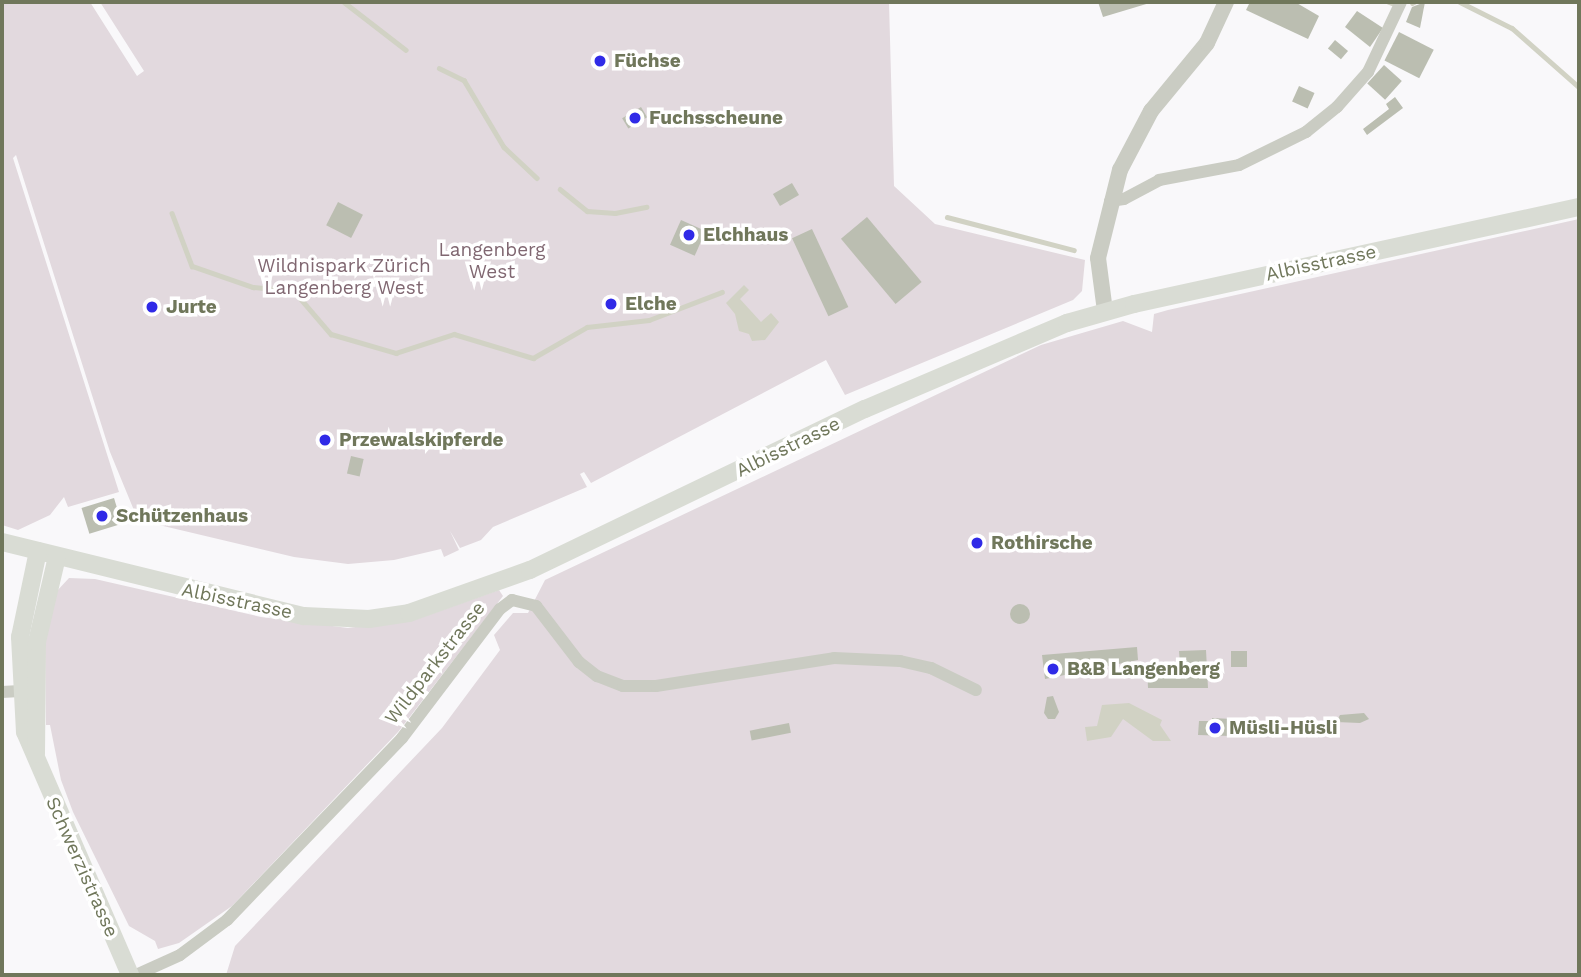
<!DOCTYPE html>
<meta charset="utf-8">
<style>
body{margin:0}
#map{position:relative;width:1581px;height:977px;overflow:hidden;background:#f9f8fa;font-family:"Work Sans",sans-serif}
div>[style]{position:absolute}
.green>*{inset:0;background:#e2d9de}
.water>*{inset:0;background:#d1d2c4}
.stream>*{height:4.5px;margin:-2.25px;padding:0 2.25px;transform-origin:2.25px;border-radius:2.25px;background:#d1d2c4}
.building>*{inset:0;background:#bbbeb1;transform-origin:0 0}
.round{border-radius:50%}
.minor>*{height:12px;margin:-6px;padding:0 6px;transform-origin:6px;border-radius:6px;background:#caccc3}
.tertiary>*{height:16px;margin:-8px;padding:0 8px;transform-origin:8px;border-radius:8px;background:#caccc3}
.secondary>*{height:18px;margin:-9px;padding:0 9px;transform-origin:9px;border-radius:9px;background:#d9dcd4}
.dots>*{width:19px;height:19px;translate:-50% -50%;box-sizing:border-box;border:4px solid #fff;border-radius:50%}
span{translate:-50% -50%;white-space:nowrap;text-align:center;line-height:1.15;-webkit-text-stroke:7px #fff;paint-order:stroke}
.poi-label{font-size:19px;color:#70775b;font-weight:700}
.left{translate:0 -50%;text-align:left}
.park-label{font-size:19px;color:#806771}
.street-label{font-size:19px;color:#70775b}
.frame{position:absolute;inset:0;border:4px solid #70775b;pointer-events:none}
</style>
<div id="map">
<div class="green">
<i style="clip-path:polygon(2px 2px,90px 2px,137px 76px,144px 71px,100px 2px,889px 2px,894px 186px,935px 224px,1085px 260px,1082px 291px,1073px 300px,845px 395px,826px 360px,591px 483px,584px 472px,580px 474px,587px 487px,493px 527px,481px 540px,460px 548px,450px 531px,459px 550px,444px 557px,441px 549px,394px 560px,348px 564px,294px 557px,138px 520px,110px 452px,16px 155px,13px 158px,119px 492px,68px 507px,64px 497px,50px 515px,18px 530px,2px 525px)"></i>
<i style="clip-path:polygon(1579px 219px,1579px 975px,226px 975px,235px 946px,442px 728px,500px 650px,494px 635px,513px 613px,528px 613px,545px 580px,1041px 345px,1123px 321px,1152px 332px,1154px 314px,1168px 310px)"></i>
<i style="clip-path:polygon(69px 578px,95px 579px,261px 617px,348px 628px,417px 619px,499px 590px,503px 596px,398px 732px,232px 906px,179px 943px,158px 949px,155px 941px,129px 926px,73px 812px,61px 780px,50px 725px,46px 725px,45px 640px,56px 592px)"></i>
</div>
<div class="water">
<i style="clip-path:polygon(744px 285px,749px 290px,740px 299px,761px 322px,771px 313px,779px 322px,765px 340px,752px 341px,749px 334px,739px 331px,735px 314px,726px 303px)"></i>
<i style="clip-path:polygon(1129px 703px,1162px 720px,1160px 725px,1171px 741px,1153px 741px,1123px 719px,1111px 737px,1087px 741px,1085px 727px,1097px 726px,1102px 705px)"></i>
</div>
<div class="stream">
<i style="left:344px;top:2px;width:78px;rotate:37.7deg"></i>
<i style="left:1389px;top:2px;width:3px;rotate:18deg"></i>
<i style="left:1460px;top:2px;width:58px;rotate:26.6deg"></i>
<i style="left:1512px;top:28px;width:89px;rotate:41.4deg"></i>
<i style="left:1412px;top:3px;width:2px;rotate:-27deg"></i>
<i style="left:439px;top:68px;width:28px;rotate:26deg"></i>
<i style="left:464px;top:80px;width:78px;rotate:59.2deg"></i>
<i style="left:504px;top:147px;width:45px;rotate:43.2deg"></i>
<i style="left:560px;top:189px;width:35px;rotate:39deg"></i>
<i style="left:587px;top:211px;width:28px;rotate:4deg"></i>
<i style="left:615px;top:213px;width:32px;rotate:-11deg"></i>
<i style="left:172px;top:213px;width:57px;rotate:69.3deg"></i>
<i style="left:192px;top:266px;width:65px;rotate:19deg"></i>
<i style="left:253px;top:287px;width:41px;rotate:5.6deg"></i>
<i style="left:294px;top:291px;width:57px;rotate:49.3deg"></i>
<i style="left:331px;top:334px;width:68px;rotate:16.3deg"></i>
<i style="left:396px;top:353px;width:61px;rotate:-18.1deg"></i>
<i style="left:454px;top:334px;width:83px;rotate:16.9deg"></i>
<i style="left:533px;top:358px;width:62px;rotate:-29.9deg"></i>
<i style="left:587px;top:327px;width:62px;rotate:-6.4deg"></i>
<i style="left:649px;top:320px;width:78px;rotate:-21deg"></i>
<i style="left:947px;top:217px;width:131px;rotate:14.6deg"></i>
</div>
<div class="building">
<i style="clip-path:polygon(1098px 2px,1153px 2px,1103px 17px)"></i>
<i style="clip-path:polygon(1250px 2px,1295px 2px,1319px 16px,1308px 39px,1246px 10px)"></i>
<i style="clip-path:polygon(1425px 2px,1420px 28px,1406px 22px,1412px 7px)"></i>
<i style="clip-path:polygon(1357px 11px,1383px 28px,1370px 47px,1345px 27px)"></i>
<i style="left:1399px;top:32px;width:39px;height:32px;rotate:27deg"></i>
<i style="left:1335px;top:40px;width:17px;height:11px;rotate:40deg"></i>
<i style="left:1384px;top:65px;width:24px;height:25px;rotate:42deg"></i>
<i style="left:1299px;top:86px;width:17px;height:17px;rotate:24deg"></i>
<i style="clip-path:polygon(1395px 97px,1403px 108px,1367px 135px,1363px 129px,1389px 109px,1386px 104px)"></i>
<i style="left:641px;top:107px;width:12px;height:22px;rotate:59deg"></i>
<i style="left:792px;top:183px;width:14px;height:22px;rotate:60deg"></i>
<i style="left:338px;top:202px;width:28px;height:26px;rotate:27deg"></i>
<i style="left:867px;top:217px;width:85px;height:34px;rotate:50deg"></i>
<i style="left:681px;top:220px;width:27px;height:27px;rotate:24deg"></i>
<i style="left:812px;top:229px;width:86px;height:22px;rotate:65deg"></i>
<i class="round" style="left:145px;top:300px;width:14px;height:14px"></i>
<i style="left:351px;top:456px;width:13px;height:18px;rotate:13deg"></i>
<i style="left:114px;top:498px;width:27px;height:34px;rotate:73deg"></i>
<i class="round" style="left:1010px;top:604px;width:20px;height:20px"></i>
<i style="clip-path:polygon(1137px 647px,1138px 660px,1045px 679px,1042px 655px)"></i>
<i style="clip-path:polygon(1206px 650px,1208px 688px,1148px 688px,1147px 667px,1180px 665px,1179px 651px)"></i>
<i style="left:1247px;top:651px;width:16px;height:16px;rotate:90deg"></i>
<i style="clip-path:polygon(1053px 696px,1059px 712px,1055px 719px,1048px 719px,1044px 713px,1047px 697px)"></i>
<i style="clip-path:polygon(1364px 713px,1369px 719px,1360px 723px,1336px 722px,1340px 715px)"></i>
<i style="clip-path:polygon(1212px 718px,1232px 719px,1231px 736px,1198px 735px,1199px 721px,1212px 721px)"></i>
<i style="left:789px;top:723px;width:10px;height:40px;rotate:79deg"></i>
</div>
<div class="minor">
<i style="left:1110px;top:201px;width:14px;rotate:-8deg"></i>
<i style="left:1124px;top:199px;width:40px;rotate:-28deg"></i>
<i style="left:1159px;top:180px;width:81px;rotate:-10.6deg"></i>
<i style="left:1239px;top:165px;width:75px;rotate:-26.2deg"></i>
<i style="left:1306px;top:132px;width:40px;rotate:-39deg"></i>
<i style="left:1337px;top:107px;width:47px;rotate:-48.5deg"></i>
<i style="left:1368px;top:72px;width:77px;rotate:-64.8deg"></i>
<i style="left:2px;top:692px;width:18px;rotate:-3deg"></i>
<i style="left:136px;top:975px;width:48px;rotate:-24.4deg"></i>
<i style="left:180px;top:955px;width:59px;rotate:-36.7deg"></i>
<i style="left:227px;top:920px;width:252px;rotate:-46.1deg"></i>
<i style="left:402px;top:738px;width:162px;rotate:-52.8deg"></i>
<i style="left:500px;top:609px;width:15px;rotate:-37deg"></i>
<i style="left:512px;top:600px;width:25px;rotate:14deg"></i>
<i style="left:536px;top:606px;width:71px;rotate:52.5deg"></i>
<i style="left:579px;top:662px;width:23px;rotate:38deg"></i>
<i style="left:597px;top:676px;width:28px;rotate:21deg"></i>
<i style="left:623px;top:686px;width:33px"></i>
<i style="left:656px;top:686px;width:180px;rotate:-8.9deg"></i>
<i style="left:834px;top:658px;width:66px;rotate:2.6deg"></i>
<i style="left:900px;top:661px;width:32px;rotate:13deg"></i>
<i style="left:931px;top:668px;width:50px;rotate:26.1deg"></i>
</div>
<div class="tertiary">
<i style="left:1105px;top:311px;width:53px;rotate:-97.5deg"></i>
<i style="left:1098px;top:258px;width:91px;rotate:-76deg"></i>
<i style="left:1120px;top:170px;width:67px;rotate:-62.3deg"></i>
<i style="left:1151px;top:111px;width:88px;rotate:-50.5deg"></i>
<i style="left:1207px;top:43px;width:45px;rotate:-65.1deg"></i>
</div>
<div class="secondary">
<i style="left:2px;top:542px;width:311px;rotate:13.8deg"></i>
<i style="left:304px;top:616px;width:65px;rotate:2.6deg"></i>
<i style="left:369px;top:619px;width:40px;rotate:-8.5deg"></i>
<i style="left:409px;top:613px;width:128px;rotate:-19.6deg"></i>
<i style="left:530px;top:570px;width:372px;rotate:-25.7deg"></i>
<i style="left:865px;top:409px;width:220px;rotate:-23.1deg"></i>
<i style="left:1067px;top:323px;width:70px;rotate:-15.8deg"></i>
<i style="left:1134px;top:304px;width:455px;rotate:-12.3deg"></i>
<i style="left:38px;top:551px;width:88px;rotate:101.8deg"></i>
<i style="left:20px;top:637px;width:95px;rotate:87deg"></i>
<i style="left:25px;top:732px;width:265px;rotate:66.6deg"></i>
<i style="left:36px;top:754px;width:112px;rotate:-89.5deg"></i>
<i style="left:37px;top:642px;width:87px;rotate:-76.8deg"></i>
</div>
<div class="dots">
<i style="left:600px;top:61px;background:#302ae7"></i>
<i style="left:635px;top:118px;background:#302ae7"></i>
<i style="left:689px;top:235px;background:#302ae7"></i>
<i style="left:611px;top:304px;background:#302ae7"></i>
<i style="left:152px;top:307px;background:#302ae7"></i>
<i style="left:325px;top:440px;background:#302ae7"></i>
<i style="left:102px;top:516px;background:#302ae7"></i>
<i style="left:977px;top:543px;background:#302ae7"></i>
<i style="left:1053px;top:669px;background:#302ae7"></i>
<i style="left:1215px;top:728px;background:#302ae7"></i>
</div>
<div class="poi-label">
<span class="left" style="left:614px;top:61px">Füchse</span>
<span class="left" style="left:649px;top:118px">Fuchsscheune</span>
<span class="left" style="left:703px;top:235px">Elchhaus</span>
<span class="left" style="left:625px;top:304px">Elche</span>
<span class="left" style="left:166px;top:307px">Jurte</span>
<span class="left" style="left:339px;top:440px">Przewalskipferde</span>
<span class="left" style="left:116px;top:516px">Schützenhaus</span>
<span class="left" style="left:991px;top:543px">Rothirsche</span>
<span class="left" style="left:1067px;top:669px">B&amp;B Langenberg</span>
<span class="left" style="left:1229px;top:728px">Müsli-Hüsli</span>
</div>
<div class="park-label">
<span style="left:492px;top:261px">Langenberg<br>West</span>
<span style="left:344px;top:277px">Wildnispark Zürich<br>Langenberg West</span>
</div>
<div class="street-label">
<span style="left:1321px;top:263px;rotate:-12deg">Albisstrasse</span>
<span style="left:788px;top:447px;rotate:-26deg">Albisstrasse</span>
<span style="left:237px;top:601px;rotate:12deg">Albisstrasse</span>
<span style="left:435px;top:663px;rotate:-52deg">Wildparkstrasse</span>
<span style="left:82px;top:867px;rotate:66deg">Schwerzistrasse</span>
</div>
<div class="frame"></div>
</div>
